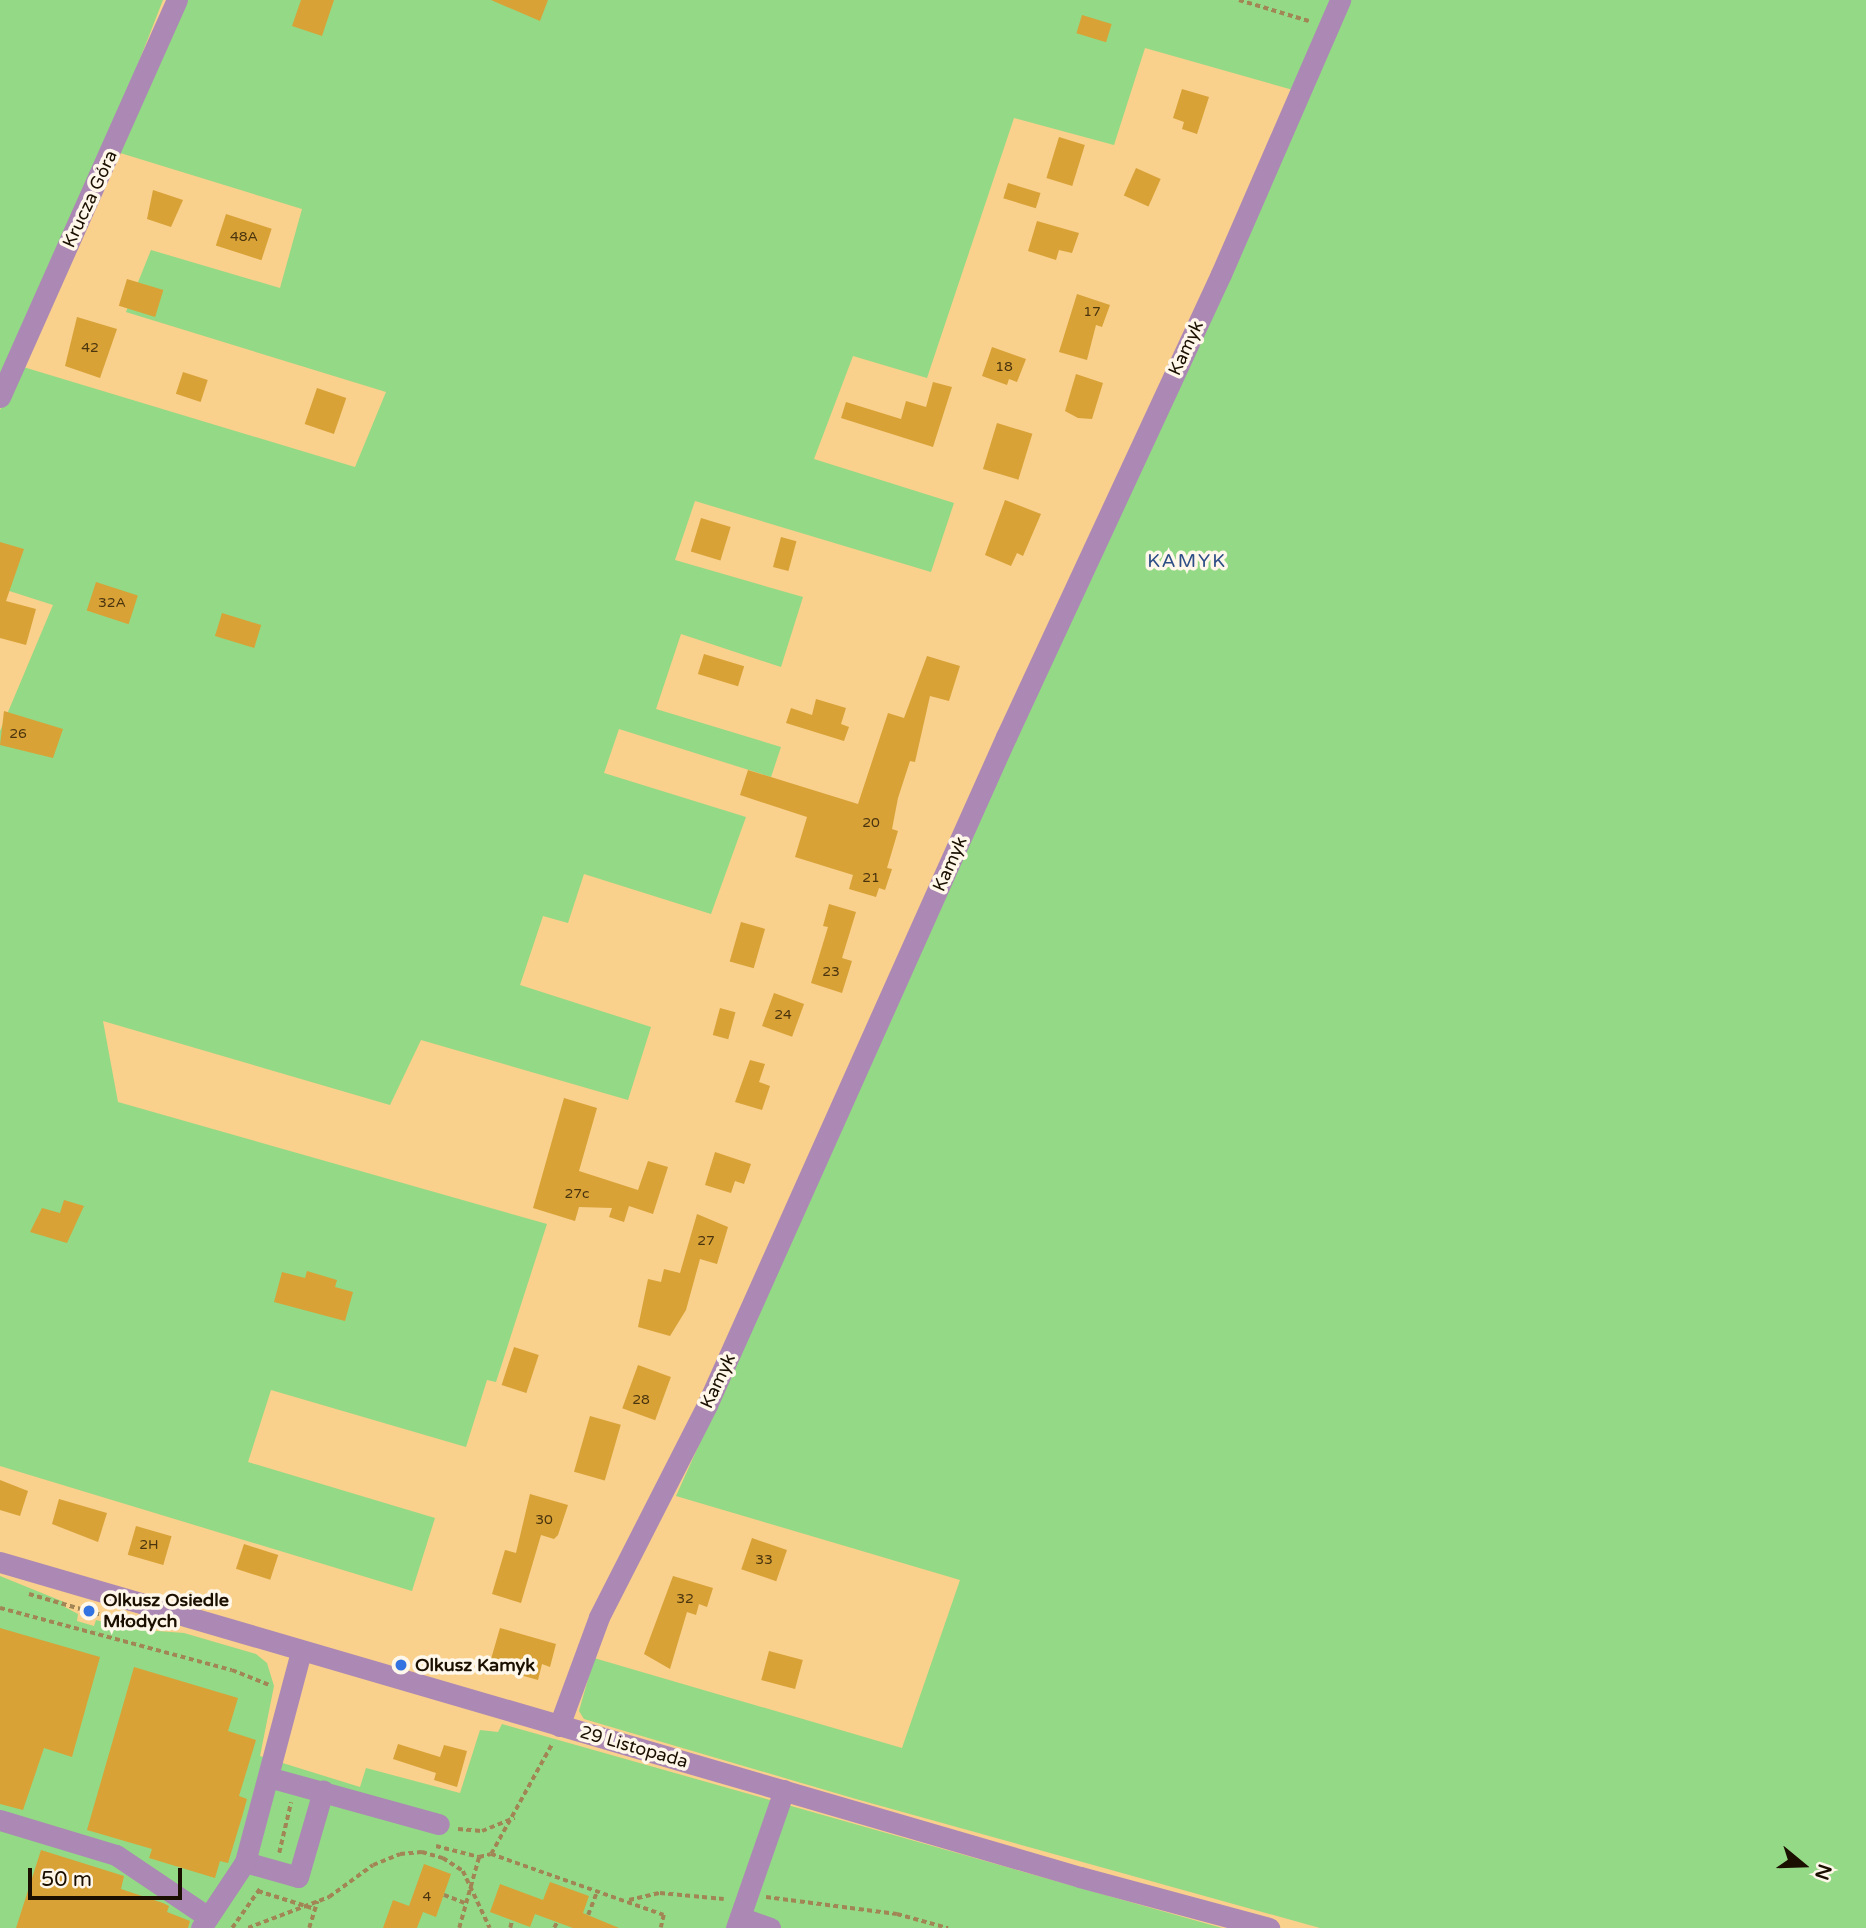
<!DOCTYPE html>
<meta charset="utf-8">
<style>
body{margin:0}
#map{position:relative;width:1866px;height:1928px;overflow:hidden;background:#f9d08c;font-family:"Varela Round",sans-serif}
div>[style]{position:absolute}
.green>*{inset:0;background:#94d985}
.building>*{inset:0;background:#d8a237;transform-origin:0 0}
.path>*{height:3.5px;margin-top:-1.75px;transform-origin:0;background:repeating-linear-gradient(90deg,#a28555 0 5px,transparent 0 8.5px)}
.minor>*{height:21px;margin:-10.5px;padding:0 10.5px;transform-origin:10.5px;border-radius:10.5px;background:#ac88b4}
.dots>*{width:19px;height:19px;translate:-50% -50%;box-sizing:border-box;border:4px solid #fff7e9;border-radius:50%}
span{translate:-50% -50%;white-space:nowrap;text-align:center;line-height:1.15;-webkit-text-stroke:7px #fff7e9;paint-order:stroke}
.number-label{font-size:14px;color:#4a340e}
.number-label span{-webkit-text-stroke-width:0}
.street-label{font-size:18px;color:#1b1000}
.poi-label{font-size:18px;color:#1b1000;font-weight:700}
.left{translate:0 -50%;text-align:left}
.neighbourhood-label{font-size:19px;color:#2d4e86;letter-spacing:2px}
.north{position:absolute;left:1768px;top:1830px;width:70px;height:70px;-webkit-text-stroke:5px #fff7e9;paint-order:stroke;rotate:109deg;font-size:19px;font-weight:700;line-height:28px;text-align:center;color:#1b1000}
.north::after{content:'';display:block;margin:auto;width:24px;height:32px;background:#1b1000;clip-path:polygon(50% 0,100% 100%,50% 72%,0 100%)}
.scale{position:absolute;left:28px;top:1868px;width:154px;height:32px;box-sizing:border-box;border:4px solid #1b1000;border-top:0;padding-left:9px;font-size:21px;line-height:24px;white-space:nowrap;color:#1b1000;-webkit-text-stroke:5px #fff7e9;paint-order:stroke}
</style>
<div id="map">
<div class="green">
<i style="clip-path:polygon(0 0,163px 0,108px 141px,0 377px)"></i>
<i style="clip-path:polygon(181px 0,1330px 0,1293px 90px,1145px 48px,1114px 145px,1014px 118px,927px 378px,853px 356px,814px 459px,954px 503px,931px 572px,695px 501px,675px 560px,803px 597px,781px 667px,681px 634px,656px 709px,781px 747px,771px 777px,619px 729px,604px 773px,746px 817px,711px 914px,584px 874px,568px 923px,543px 916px,520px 985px,651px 1027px,628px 1100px,421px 1040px,390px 1105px,103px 1021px,118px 1102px,547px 1224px,496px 1382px,487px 1380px,466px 1447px,271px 1390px,248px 1462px,435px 1518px,412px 1591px,0 1466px,0 731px,53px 605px,0 588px,0 410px,20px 366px,355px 467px,386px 392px,126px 312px,151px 250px,280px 288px,302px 209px,117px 152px)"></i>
<i style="clip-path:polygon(1348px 0,1866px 0,1866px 1928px,1320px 1928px,856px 1799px,584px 1719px,579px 1711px,594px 1658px,902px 1748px,960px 1580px,676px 1496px)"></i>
<i style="clip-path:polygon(0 1576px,64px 1602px,63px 1606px,78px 1614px,77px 1621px,94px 1626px,96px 1620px,131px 1629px,184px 1633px,256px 1654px,267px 1663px,274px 1686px,260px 1756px,360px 1787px,366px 1768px,460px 1793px,480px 1730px,498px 1732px,502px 1724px,1222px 1928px,0 1928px)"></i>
</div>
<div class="building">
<i style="clip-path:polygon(301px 0,334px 0,322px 36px,292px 26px)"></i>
<i style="clip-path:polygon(491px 0,548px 0,540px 21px)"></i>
<i style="left:1082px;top:15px;width:31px;height:19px;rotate:17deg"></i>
<i style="clip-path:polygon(1182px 89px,1209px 97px,1197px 134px,1182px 129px,1184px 122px,1173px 118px)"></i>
<i style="left:1059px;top:137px;width:27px;height:43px;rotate:17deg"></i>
<i style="left:1136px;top:168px;width:27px;height:30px;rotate:24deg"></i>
<i style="left:1008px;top:183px;width:34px;height:16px;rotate:17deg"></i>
<i style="clip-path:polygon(153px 190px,183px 200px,171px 227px,147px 219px)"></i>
<i style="left:226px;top:214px;width:48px;height:33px;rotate:18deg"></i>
<i style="clip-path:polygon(1037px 221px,1079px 233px,1072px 253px,1059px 250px,1056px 260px,1028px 251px)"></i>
<i style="left:127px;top:279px;width:38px;height:28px;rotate:17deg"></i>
<i style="clip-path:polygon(1077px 294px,1110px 305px,1102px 327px,1096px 325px,1087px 360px,1059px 352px)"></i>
<i style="clip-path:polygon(77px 317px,117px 329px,100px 378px,65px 366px)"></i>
<i style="clip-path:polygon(992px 347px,1026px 359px,1017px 382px,1009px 379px,1007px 385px,982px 376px)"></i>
<i style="left:183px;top:372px;width:26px;height:23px;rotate:18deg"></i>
<i style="clip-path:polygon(1076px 374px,1103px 383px,1092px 419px,1078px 418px,1065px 411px)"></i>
<i style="clip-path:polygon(933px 382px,952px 387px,933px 447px,841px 418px,846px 402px,901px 419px,906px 401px,926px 407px)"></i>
<i style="left:317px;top:388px;width:31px;height:38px;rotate:19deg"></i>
<i style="left:997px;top:423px;width:37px;height:48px;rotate:17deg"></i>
<i style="clip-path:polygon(1005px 500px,1041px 514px,1023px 556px,1017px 553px,1011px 566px,985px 555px)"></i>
<i style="left:701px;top:518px;width:31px;height:35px;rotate:17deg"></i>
<i style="left:781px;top:537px;width:16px;height:31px;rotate:15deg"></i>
<i style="clip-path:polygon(0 542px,24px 549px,6px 601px,36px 609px,26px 645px,0 638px)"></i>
<i style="left:96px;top:582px;width:44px;height:30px;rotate:18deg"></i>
<i style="left:222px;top:613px;width:41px;height:24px;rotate:17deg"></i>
<i style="left:704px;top:654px;width:42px;height:21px;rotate:17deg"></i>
<i style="clip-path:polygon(927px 656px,960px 666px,949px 701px,930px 696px,915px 762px,910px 761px,898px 798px,892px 829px,898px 831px,887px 868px,892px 869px,885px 890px,879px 888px,876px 897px,849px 889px,853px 875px,795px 857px,807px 817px,740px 795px,748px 770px,858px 804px,888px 713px,904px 718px)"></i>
<i style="clip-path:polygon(816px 699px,846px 708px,841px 724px,849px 727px,844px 741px,786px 723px,791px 708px,812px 715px)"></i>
<i style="clip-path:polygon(4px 711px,63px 729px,53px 758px,0 745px)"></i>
<i style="clip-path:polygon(829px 904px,856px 912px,842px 958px,852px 961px,842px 993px,811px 983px,828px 927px,823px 926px)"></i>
<i style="left:741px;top:922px;width:25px;height:41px;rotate:16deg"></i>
<i style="left:774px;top:993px;width:32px;height:35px;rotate:20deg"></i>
<i style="left:720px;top:1008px;width:16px;height:28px;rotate:15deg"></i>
<i style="clip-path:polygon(750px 1060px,765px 1064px,759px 1082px,770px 1086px,762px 1110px,735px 1102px)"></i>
<i style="clip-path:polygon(564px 1098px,597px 1108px,579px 1171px,638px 1190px,648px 1161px,668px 1167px,653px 1214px,629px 1206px,624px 1222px,609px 1217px,612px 1208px,579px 1207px,575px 1221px,533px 1208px)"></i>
<i style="clip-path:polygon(715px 1152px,751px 1164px,744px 1184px,735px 1181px,731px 1193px,705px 1185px)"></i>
<i style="clip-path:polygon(64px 1200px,84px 1206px,67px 1243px,30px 1232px,42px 1208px,60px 1213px)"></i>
<i style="clip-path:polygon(697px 1214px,728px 1227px,717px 1264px,700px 1259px,686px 1310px,670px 1336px,638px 1327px,648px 1279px,661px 1282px,664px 1269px,680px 1273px)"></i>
<i style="clip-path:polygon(307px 1271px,337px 1280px,335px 1287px,353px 1292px,345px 1321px,274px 1302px,282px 1272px,305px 1278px)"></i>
<i style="left:514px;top:1347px;width:26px;height:40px;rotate:18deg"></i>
<i style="left:638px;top:1365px;width:35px;height:46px;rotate:20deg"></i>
<i style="left:590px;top:1416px;width:32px;height:58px;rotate:16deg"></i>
<i style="clip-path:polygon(0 1480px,28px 1491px,20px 1516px,0 1510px)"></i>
<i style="clip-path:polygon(530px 1494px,568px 1505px,558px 1535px,554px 1539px,541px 1535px,521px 1603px,492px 1594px,505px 1550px,516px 1553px)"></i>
<i style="clip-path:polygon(59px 1499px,107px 1513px,98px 1542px,52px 1524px)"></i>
<i style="left:136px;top:1526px;width:37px;height:30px;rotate:16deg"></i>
<i style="left:752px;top:1538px;width:37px;height:33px;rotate:19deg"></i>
<i style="left:244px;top:1544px;width:36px;height:26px;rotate:18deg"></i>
<i style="clip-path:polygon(673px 1576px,713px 1588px,707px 1607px,699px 1604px,696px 1615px,687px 1612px,670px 1669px,644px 1654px)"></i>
<i style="clip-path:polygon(0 1628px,100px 1657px,72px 1757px,44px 1748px,23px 1810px,0 1804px)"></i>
<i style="clip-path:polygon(500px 1628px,556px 1644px,550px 1667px,542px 1664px,538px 1680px,489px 1666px)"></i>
<i style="left:769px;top:1651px;width:35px;height:30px;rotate:15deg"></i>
<i style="clip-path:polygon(134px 1667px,238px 1698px,228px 1731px,256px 1740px,239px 1796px,247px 1799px,242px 1817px,228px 1863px,220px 1861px,215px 1878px,149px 1858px,152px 1849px,87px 1830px)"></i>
<i style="clip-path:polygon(398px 1744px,440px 1757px,444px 1745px,467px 1751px,457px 1787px,434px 1780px,436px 1773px,393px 1759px)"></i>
<i style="clip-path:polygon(41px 1850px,124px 1876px,121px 1889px,163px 1903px,169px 1906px,167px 1912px,190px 1921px,188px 1928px,16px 1928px)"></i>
<i style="clip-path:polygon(424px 1864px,451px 1874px,436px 1917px,423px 1912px,417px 1928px,383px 1928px,393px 1900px,409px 1906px)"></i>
<i style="clip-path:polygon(550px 1882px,589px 1896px,583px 1913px,619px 1928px,573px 1928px,535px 1914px,530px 1927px,490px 1912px,500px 1884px,543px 1900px)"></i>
</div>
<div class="path">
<i style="left:1239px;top:0;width:73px;rotate:16.7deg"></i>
<i style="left:29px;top:1594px;width:111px;rotate:16.2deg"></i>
<i style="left:0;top:1608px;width:240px;rotate:15deg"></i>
<i style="left:232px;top:1670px;width:40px;rotate:22deg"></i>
<i style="left:458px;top:1829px;width:24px;rotate:5deg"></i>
<i style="left:482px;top:1831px;width:35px;rotate:-22deg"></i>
<i style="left:436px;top:1846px;width:44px;rotate:14.3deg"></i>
<i style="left:479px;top:1857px;width:12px;rotate:-14deg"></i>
<i style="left:491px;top:1854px;width:183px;rotate:19.4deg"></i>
<i style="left:664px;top:1915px;width:13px;rotate:103deg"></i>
<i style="left:279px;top:1853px;width:52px;rotate:-76.8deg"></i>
<i style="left:491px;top:1854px;width:126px;rotate:-61deg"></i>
<i style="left:258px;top:1891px;width:60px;rotate:17.5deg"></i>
<i style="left:444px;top:1895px;width:22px;rotate:21deg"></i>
<i style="left:766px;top:1897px;width:132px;rotate:7.4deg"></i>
<i style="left:897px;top:1914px;width:53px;rotate:15.4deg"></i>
<i style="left:629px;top:1900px;width:32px;rotate:-13deg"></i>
<i style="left:660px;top:1893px;width:64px;rotate:5.4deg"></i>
<i style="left:588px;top:1915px;width:26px;rotate:-69deg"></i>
<i style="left:232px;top:1928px;width:50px;rotate:-54.7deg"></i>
<i style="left:248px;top:1928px;width:87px;rotate:-20.9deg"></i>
<i style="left:329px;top:1897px;width:54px;rotate:-36deg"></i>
<i style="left:373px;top:1865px;width:29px;rotate:-22deg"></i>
<i style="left:400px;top:1854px;width:22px;rotate:-5deg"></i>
<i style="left:422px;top:1852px;width:22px;rotate:16deg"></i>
<i style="left:443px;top:1858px;width:24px;rotate:33deg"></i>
<i style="left:463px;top:1871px;width:63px;rotate:64.7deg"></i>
<i style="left:309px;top:1928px;width:28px;rotate:-73deg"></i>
<i style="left:459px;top:1928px;width:74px;rotate:-74.3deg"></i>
<i style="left:510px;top:1928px;width:8px;rotate:-76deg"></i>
<i style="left:554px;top:1928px;width:7px;rotate:-63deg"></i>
</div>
<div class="minor">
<i style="left:0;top:397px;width:435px;rotate:-66deg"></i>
<i style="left:0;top:1562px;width:1125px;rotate:16.26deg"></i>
<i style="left:1080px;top:1877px;width:196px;rotate:15.1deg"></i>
<i style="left:559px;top:1726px;width:116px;rotate:-69.8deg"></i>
<i style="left:599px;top:1617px;width:238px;rotate:-63deg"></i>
<i style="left:707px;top:1405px;width:732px;rotate:-65.89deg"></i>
<i style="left:1006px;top:737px;width:510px;rotate:-65.09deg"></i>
<i style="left:1221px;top:274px;width:299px;rotate:-66.5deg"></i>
<i style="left:268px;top:1777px;width:177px;rotate:15.4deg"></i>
<i style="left:0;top:1820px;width:121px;rotate:16.8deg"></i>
<i style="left:116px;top:1855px;width:111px;rotate:34deg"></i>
<i style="left:245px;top:1862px;width:55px;rotate:15.8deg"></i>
<i style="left:298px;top:1877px;width:90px;rotate:-73.8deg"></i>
<i style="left:740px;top:1917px;width:32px;rotate:20deg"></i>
<i style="left:201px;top:1928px;width:79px;rotate:-56.3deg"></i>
<i style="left:245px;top:1862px;width:218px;rotate:-75.1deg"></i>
<i style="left:736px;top:1928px;width:146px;rotate:-70.8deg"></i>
</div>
<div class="dots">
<i style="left:89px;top:1611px;background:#3273e1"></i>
<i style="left:401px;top:1665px;background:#3273e1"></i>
</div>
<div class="number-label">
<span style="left:244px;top:237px">48A</span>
<span style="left:1092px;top:312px">17</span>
<span style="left:90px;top:348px">42</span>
<span style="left:1004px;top:367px">18</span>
<span style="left:112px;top:603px">32A</span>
<span style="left:18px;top:734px">26</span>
<span style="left:871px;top:823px">20</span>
<span style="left:871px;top:878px">21</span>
<span style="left:831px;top:972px">23</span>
<span style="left:783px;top:1015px">24</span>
<span style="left:577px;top:1194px">27c</span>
<span style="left:706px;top:1241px">27</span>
<span style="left:641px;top:1400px">28</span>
<span style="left:544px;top:1520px">30</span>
<span style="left:149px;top:1545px">2H</span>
<span style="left:764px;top:1560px">33</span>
<span style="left:685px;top:1599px">32</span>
<span style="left:427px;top:1897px">4</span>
</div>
<div class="street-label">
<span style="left:90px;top:199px;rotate:-65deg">Krucza Góra</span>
<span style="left:1186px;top:348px;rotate:-65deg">Kamyk</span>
<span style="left:950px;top:864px;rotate:-66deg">Kamyk</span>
<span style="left:718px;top:1381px;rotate:-65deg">Kamyk</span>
<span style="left:634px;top:1747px;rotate:16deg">29 Listopada</span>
</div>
<div class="poi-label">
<span class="left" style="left:103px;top:1611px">Olkusz Osiedle<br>Młodych</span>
<span class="left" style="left:415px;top:1665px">Olkusz Kamyk</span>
</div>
<div class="neighbourhood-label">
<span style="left:1187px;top:562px">KAMYK</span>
</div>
<div class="north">N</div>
<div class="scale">50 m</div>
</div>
